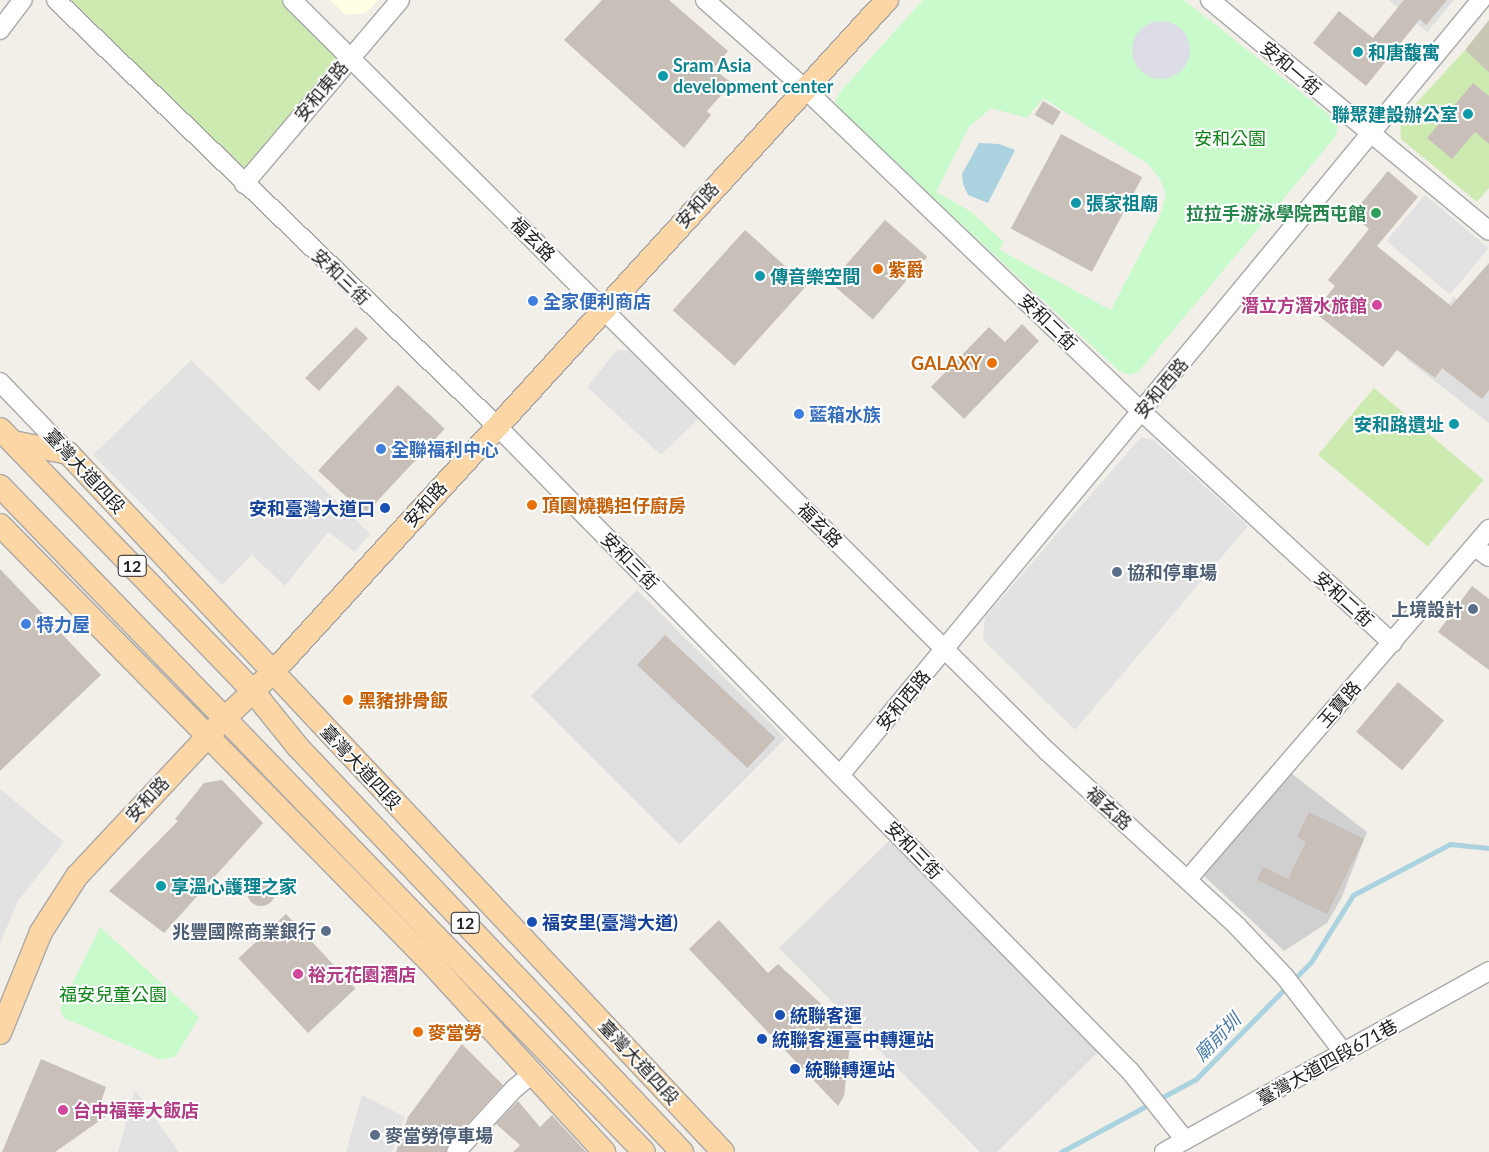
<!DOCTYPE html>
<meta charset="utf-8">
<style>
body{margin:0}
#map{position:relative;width:1489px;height:1152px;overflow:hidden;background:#f2efe9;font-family:Lato,"Noto Sans TC",sans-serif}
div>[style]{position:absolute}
.residential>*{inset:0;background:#e0dfdf;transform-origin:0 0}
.education>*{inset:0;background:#ffffe5}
.religious>*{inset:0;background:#d0d0d0}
.construction>*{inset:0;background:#c7c7b4}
.grass>*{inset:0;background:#cdebb0;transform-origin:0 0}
.park>*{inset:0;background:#c8facc}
.parking>*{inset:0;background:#e2e2e2;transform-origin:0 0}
.plaza>*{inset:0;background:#dddde8}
.round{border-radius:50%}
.water>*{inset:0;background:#aad3df}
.stream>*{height:5px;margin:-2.5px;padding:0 2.5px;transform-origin:2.5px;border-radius:2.5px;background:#aad3df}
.building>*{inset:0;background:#c7bfb8;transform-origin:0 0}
.roads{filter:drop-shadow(1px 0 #a9a9a9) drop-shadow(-1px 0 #a9a9a9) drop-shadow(0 1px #a9a9a9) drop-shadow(0 -1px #a9a9a9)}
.minor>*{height:18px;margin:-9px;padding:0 9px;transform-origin:9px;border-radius:9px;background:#fff}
.major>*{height:22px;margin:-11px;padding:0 11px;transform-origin:11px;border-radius:11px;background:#fcd6a4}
.dots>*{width:14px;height:14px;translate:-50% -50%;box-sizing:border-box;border:2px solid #fff;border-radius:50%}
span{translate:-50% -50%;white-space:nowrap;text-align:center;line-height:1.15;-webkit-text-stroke:4px #fff;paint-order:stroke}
.shield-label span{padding:1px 4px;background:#fff;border:1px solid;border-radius:4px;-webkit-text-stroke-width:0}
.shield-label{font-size:16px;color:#222;font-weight:700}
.culture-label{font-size:18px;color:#0d838f;font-weight:700}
.left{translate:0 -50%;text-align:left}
.right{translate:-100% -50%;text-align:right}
.street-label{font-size:18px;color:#222}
.park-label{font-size:18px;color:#0c8416}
.leisure-label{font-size:18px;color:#27864d;font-weight:700}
.food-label{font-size:18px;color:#c56008;font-weight:700}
.shop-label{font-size:18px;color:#366cbe;font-weight:700}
.hotel-label{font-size:18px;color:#b23c85;font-weight:700}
.transit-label{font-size:18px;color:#164399;font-weight:700}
.service-label{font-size:18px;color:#4e5e75;font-weight:700}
.water-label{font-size:19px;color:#4a7aab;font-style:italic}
</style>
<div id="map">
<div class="residential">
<i style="clip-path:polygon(1389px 0,1454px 0,1427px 32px)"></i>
<i style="clip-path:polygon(1454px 297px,1489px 324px,1489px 423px,1406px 359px)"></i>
<i style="left:637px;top:590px;width:210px;height:150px;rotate:45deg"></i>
<i style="clip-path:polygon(889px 841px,1099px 1051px,997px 1152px,980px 1152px,779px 948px)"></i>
</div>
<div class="education">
<i style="clip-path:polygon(330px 0,378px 0,366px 13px,346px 15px)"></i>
</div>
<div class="religious">
<i style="clip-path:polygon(1292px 774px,1367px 832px,1341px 899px,1327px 923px,1284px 951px,1202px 874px)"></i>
</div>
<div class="construction">
<i style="clip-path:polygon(1489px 20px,1489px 73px,1465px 50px)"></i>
</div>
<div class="grass">
<i style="clip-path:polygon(66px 0,284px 0,339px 56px,243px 173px)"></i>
<i style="clip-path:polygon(1465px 50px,1489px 73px,1489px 188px,1477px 202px,1401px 139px,1400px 121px)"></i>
<i style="left:1374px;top:388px;width:143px;height:87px;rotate:40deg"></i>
</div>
<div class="park">
<i style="clip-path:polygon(evenodd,923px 0,1184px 0,1332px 117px,1338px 125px,1336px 136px,1138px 372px,1129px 375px,1119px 371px,840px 111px,835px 102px,840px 92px,923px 0,1043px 98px,1148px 164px,1160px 179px,1166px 195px,1160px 215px,1111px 310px,1000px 250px,1004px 242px,970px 211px,936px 192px,969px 127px,991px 108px,1027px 118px,1043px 98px)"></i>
<i style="clip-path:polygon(100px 927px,199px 1017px,176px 1056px,161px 1060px,64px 1018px,60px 1009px)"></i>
</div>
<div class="parking">
<i style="left:1425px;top:195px;width:83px;height:60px;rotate:40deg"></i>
<i style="clip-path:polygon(617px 350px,635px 351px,703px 414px,661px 455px,587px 387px)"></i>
<i style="clip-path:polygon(191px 360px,370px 534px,355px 552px,328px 532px,285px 586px,252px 555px,222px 585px,93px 455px)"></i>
<i style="clip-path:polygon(1141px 437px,1154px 440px,1248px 526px,1075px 730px,983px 640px,985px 617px)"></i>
<i style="clip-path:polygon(0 789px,64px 842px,18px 901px,0 943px)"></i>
<i style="clip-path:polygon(135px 1090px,179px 1152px,118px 1152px)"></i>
<i style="clip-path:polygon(362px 1095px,405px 1117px,392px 1152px,346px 1152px)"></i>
</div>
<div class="plaza">
<i class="round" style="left:1132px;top:21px;width:58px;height:58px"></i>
</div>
<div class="water">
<i style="clip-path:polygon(979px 143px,999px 144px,1015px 150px,988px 203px,968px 195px,963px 184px,962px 174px)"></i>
</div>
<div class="stream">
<i style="left:1061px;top:1152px;width:153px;rotate:-28.4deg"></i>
<i style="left:1196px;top:1079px;width:164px;rotate:-45.5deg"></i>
<i style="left:1311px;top:962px;width:79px;rotate:-57.9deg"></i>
<i style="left:1353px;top:895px;width:110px;rotate:-27.7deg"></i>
<i style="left:1450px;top:844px;width:39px;rotate:6deg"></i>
</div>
<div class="building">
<i style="clip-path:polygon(602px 0,669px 0,728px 51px,713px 69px,732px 83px,707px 111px,711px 115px,684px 148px,564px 40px)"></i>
<i style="clip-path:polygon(1404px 0,1447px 0,1426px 25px,1420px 19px,1366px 86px,1313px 43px,1339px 11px,1373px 38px)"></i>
<i style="clip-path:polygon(1473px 83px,1489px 96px,1489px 144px,1475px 132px,1452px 159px,1427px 138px)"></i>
<i style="left:1043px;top:101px;width:21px;height:16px;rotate:31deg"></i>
<i style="left:1061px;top:134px;width:92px;height:107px;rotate:28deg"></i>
<i style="clip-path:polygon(1388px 171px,1418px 197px,1377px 246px,1451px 306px,1489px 263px,1489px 390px,1482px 399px,1442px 368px,1435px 378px,1397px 350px,1383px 367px,1314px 312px,1335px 286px,1328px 280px,1369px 229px,1352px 214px)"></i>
<i style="left:885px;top:220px;width:56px;height:83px;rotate:41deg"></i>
<i style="left:745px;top:230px;width:83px;height:108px;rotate:42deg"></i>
<i style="clip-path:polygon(1022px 324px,1039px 341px,964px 419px,931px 387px,989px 327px,1005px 342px)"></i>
<i style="clip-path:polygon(356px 327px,368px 338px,319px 391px,305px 378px)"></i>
<i style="left:398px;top:385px;width:64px;height:117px;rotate:43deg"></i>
<i style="clip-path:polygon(0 569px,101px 675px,0 771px)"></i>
<i style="clip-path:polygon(1472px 586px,1489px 599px,1489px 670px,1438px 632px)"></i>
<i style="left:665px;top:635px;width:151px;height:41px;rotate:43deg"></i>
<i style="left:1398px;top:682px;width:60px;height:65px;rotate:40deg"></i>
<i style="clip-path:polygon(222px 780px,263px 823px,164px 933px,109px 891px,178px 821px,175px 819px,204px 783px)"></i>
<i style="clip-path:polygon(1309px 812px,1364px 839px,1327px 914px,1257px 880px,1263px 867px,1288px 879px,1306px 842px,1297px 837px)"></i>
<i class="round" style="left:247px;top:878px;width:28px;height:28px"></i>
<i style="left:286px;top:914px;width:102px;height:65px;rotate:47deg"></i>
<i style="clip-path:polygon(719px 920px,768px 973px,778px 964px,831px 1013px,839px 1007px,853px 1019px,844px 1096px,838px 1106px,689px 949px)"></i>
<i style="clip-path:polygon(462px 1044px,503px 1085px,448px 1145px,446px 1152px,396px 1152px,408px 1117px)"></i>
<i style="clip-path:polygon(41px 1059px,106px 1087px,101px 1102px,109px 1104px,105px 1117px,55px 1152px,2px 1152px)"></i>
<i style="clip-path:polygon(518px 1101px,540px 1127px,552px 1115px,586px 1152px,513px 1152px,520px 1145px,496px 1124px)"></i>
</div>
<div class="roads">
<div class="minor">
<i style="left:56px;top:0;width:612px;rotate:44.01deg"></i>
<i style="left:496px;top:425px;width:905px;rotate:45.54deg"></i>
<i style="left:1130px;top:1071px;width:88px;rotate:51.4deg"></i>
<i style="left:292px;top:0;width:1066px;rotate:44.85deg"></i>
<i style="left:1048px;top:752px;width:257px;rotate:42.6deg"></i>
<i style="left:1237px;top:926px;width:70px;rotate:46.7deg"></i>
<i style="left:1285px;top:977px;width:96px;rotate:52.2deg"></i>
<i style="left:705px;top:0;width:132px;rotate:41.6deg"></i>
<i style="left:804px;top:88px;width:467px;rotate:43.8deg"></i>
<i style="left:1141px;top:411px;width:342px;rotate:42.7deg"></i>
<i style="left:1210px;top:0;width:362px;rotate:39.6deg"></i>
<i style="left:0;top:30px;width:38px;rotate:-53deg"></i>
<i style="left:244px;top:184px;width:241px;rotate:-49.7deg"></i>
<i style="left:0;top:382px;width:98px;rotate:46.2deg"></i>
<i style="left:1475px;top:547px;width:17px;rotate:36deg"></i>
<i style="left:840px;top:775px;width:1006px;rotate:-50.41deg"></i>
<i style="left:1188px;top:879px;width:462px;rotate:-49.3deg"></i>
<i style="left:456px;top:1152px;width:86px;rotate:-47.4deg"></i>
<i style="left:514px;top:1089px;width:23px;rotate:-40deg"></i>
<i style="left:1164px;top:1152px;width:372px;rotate:-29.1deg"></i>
</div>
<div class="major">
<i style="left:0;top:429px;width:363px;rotate:46deg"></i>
<i style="left:252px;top:690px;width:72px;rotate:51.2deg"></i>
<i style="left:297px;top:746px;width:560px;rotate:46.52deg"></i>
<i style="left:13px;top:442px;width:56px;rotate:11.3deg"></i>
<i style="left:68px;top:453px;width:958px;rotate:46.86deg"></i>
<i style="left:0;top:486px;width:926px;rotate:45.96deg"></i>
<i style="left:0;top:525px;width:616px;rotate:45.46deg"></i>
<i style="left:432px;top:964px;width:255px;rotate:47.5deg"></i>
<i style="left:0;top:1033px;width:109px;rotate:-67.9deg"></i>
<i style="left:41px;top:932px;width:67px;rotate:-57.3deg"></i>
<i style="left:77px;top:876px;width:215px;rotate:-46.9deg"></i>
<i style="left:224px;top:719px;width:69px;rotate:-43.8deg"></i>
<i style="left:274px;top:671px;width:909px;rotate:-47.59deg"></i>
</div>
</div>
<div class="dots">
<i style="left:1358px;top:52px;background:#0f9aa8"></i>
<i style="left:663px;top:76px;background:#0f9aa8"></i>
<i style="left:1468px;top:114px;background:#0f9aa8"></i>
<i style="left:1076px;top:203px;background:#0f9aa8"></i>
<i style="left:1376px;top:213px;background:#2e9e5b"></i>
<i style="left:878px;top:269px;background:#e8710a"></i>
<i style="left:760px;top:276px;background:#0f9aa8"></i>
<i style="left:533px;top:301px;background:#3f7fe0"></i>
<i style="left:1377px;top:305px;background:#d1479c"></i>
<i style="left:992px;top:363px;background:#e8710a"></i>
<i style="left:799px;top:414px;background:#3f7fe0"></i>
<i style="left:1454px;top:424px;background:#0f9aa8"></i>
<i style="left:381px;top:449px;background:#3f7fe0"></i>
<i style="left:532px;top:505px;background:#e8710a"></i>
<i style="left:385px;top:508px;background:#1a4fb4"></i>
<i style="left:1117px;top:572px;background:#5c6f8a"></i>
<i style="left:1473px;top:609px;background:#5c6f8a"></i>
<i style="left:26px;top:624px;background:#3f7fe0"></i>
<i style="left:348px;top:700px;background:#e8710a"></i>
<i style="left:161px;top:886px;background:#0f9aa8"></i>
<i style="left:532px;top:922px;background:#1a4fb4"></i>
<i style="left:326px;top:931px;background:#5c6f8a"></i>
<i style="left:298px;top:974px;background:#d1479c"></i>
<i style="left:780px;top:1015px;background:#1a4fb4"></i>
<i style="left:418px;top:1032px;background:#e8710a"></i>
<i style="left:762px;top:1039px;background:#1a4fb4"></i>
<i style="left:795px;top:1069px;background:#1a4fb4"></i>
<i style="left:63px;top:1110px;background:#d1479c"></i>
<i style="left:375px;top:1135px;background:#5c6f8a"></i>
</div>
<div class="shield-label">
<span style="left:132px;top:566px">12</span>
<span style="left:465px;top:923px">12</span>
</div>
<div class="culture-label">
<span class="left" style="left:1368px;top:52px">和唐馥寓</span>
<span class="left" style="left:673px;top:76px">Sram Asia<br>development center</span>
<span class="right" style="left:1458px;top:114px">聯聚建設辦公室</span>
<span class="left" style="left:1086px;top:203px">張家祖廟</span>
<span class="left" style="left:770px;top:276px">傳音樂空間</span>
<span class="right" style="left:1444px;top:424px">安和路遺址</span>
<span class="left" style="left:171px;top:886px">享溫心護理之家</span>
</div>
<div class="street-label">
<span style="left:1291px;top:68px;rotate:40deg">安和一街</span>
<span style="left:321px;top:91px;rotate:-50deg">安和東路</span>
<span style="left:697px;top:205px;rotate:-48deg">安和路</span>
<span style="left:533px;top:239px;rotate:44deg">福玄路</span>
<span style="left:341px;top:277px;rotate:44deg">安和三街</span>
<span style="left:1048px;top:322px;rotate:44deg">安和二街</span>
<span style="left:1161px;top:388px;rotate:-50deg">安和西路</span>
<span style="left:85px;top:471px;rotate:47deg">臺灣大道四段</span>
<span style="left:425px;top:504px;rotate:-48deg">安和路</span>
<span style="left:820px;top:525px;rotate:45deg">福玄路</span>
<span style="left:630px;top:561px;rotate:45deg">安和三街</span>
<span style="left:1344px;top:599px;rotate:42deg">安和二街</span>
<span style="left:903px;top:700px;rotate:-50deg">安和西路</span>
<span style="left:1339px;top:704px;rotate:-49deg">玉寶路</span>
<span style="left:361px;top:767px;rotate:47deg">臺灣大道四段</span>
<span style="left:147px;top:799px;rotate:-47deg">安和路</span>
<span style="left:1109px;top:808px;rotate:42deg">福玄路</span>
<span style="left:914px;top:850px;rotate:46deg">安和三街</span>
<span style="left:639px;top:1062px;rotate:47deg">臺灣大道四段</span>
<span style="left:1327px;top:1062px;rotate:-29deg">臺灣大道四段671巷</span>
</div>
<div class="park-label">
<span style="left:1230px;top:138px">安和公園</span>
<span style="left:113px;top:994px">福安兒童公園</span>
</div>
<div class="leisure-label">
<span class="right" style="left:1366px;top:213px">拉拉手游泳學院西屯館</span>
</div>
<div class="food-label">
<span class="left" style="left:888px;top:269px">紫爵</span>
<span class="right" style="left:982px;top:363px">GALAXY</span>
<span class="left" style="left:542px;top:505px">頂園燒鵝担仔廚房</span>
<span class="left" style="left:358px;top:700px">黑豬排骨飯</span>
<span class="left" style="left:428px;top:1032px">麥當勞</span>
</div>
<div class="shop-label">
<span class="left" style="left:543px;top:301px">全家便利商店</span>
<span class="left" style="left:809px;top:414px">藍箱水族</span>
<span class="left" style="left:391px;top:449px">全聯福利中心</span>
<span class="left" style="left:36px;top:624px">特力屋</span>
</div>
<div class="hotel-label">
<span class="right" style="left:1367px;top:305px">潛立方潛水旅館</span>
<span class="left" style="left:308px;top:974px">裕元花園酒店</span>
<span class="left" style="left:73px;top:1110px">台中福華大飯店</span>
</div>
<div class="transit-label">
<span class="right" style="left:375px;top:508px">安和臺灣大道口</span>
<span class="left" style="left:542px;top:922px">福安里(臺灣大道)</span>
<span class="left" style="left:790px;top:1015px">統聯客運</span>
<span class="left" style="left:772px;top:1039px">統聯客運臺中轉運站</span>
<span class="left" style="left:805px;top:1069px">統聯轉運站</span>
</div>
<div class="service-label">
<span class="left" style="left:1127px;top:572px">協和停車場</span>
<span class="right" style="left:1463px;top:609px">上境設計</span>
<span class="right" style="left:316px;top:931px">兆豐國際商業銀行</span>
<span class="left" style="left:385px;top:1135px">麥當勞停車場</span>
</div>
<div class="water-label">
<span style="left:1217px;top:1037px;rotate:-46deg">廟前圳</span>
</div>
</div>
